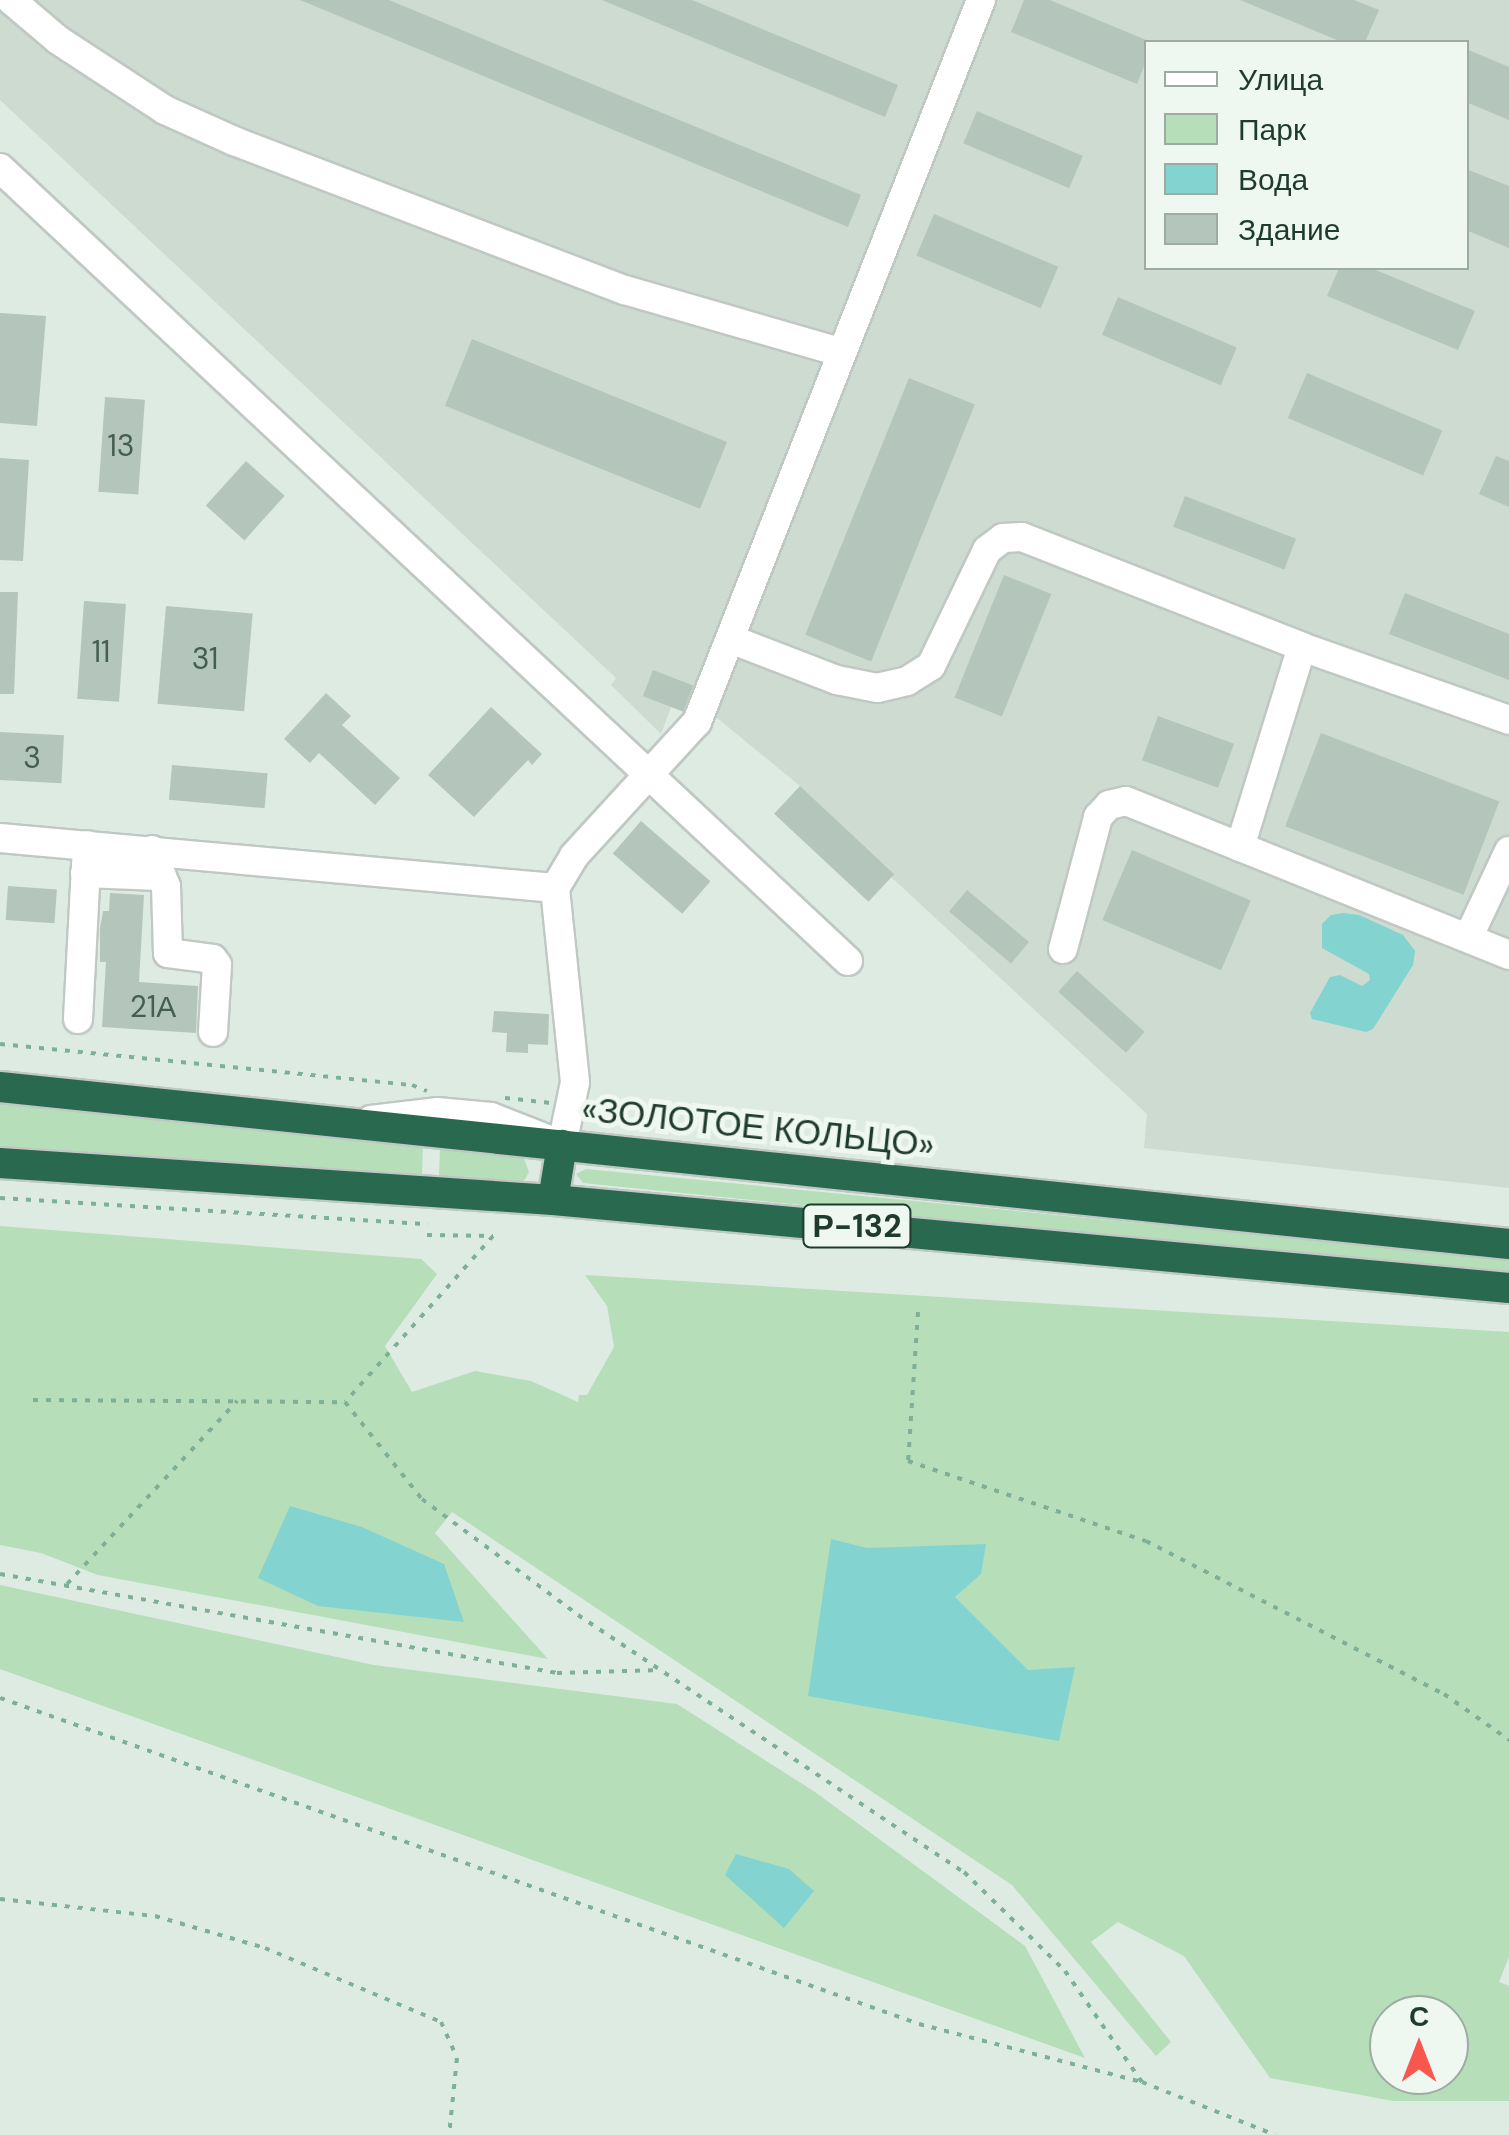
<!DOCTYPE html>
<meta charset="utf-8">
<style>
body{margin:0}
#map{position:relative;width:1509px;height:2135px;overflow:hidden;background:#deebe3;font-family:"DM Sans",sans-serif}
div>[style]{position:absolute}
.built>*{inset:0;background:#cddbd1}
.green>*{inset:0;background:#b6deb9}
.water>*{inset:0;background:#83d4d0}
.building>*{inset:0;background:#b4c6bb;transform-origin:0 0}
.path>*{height:4px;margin-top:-2px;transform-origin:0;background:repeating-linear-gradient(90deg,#7db096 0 5px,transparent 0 13px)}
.roads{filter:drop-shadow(2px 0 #c0c8c4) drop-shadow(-2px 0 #c0c8c4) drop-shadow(0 2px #c0c8c4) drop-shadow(0 -2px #c0c8c4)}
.minor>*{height:28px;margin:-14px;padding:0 14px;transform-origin:14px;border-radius:14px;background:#fff}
.highway>*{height:30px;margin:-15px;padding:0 15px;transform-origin:15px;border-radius:15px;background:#29694f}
span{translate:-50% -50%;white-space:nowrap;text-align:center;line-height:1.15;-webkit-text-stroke:10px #eff7f1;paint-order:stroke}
.number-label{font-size:30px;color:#445e51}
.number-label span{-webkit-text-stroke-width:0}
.shield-label span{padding:2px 8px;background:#eff7f1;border:2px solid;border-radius:8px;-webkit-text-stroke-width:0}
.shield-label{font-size:32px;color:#1f3b2e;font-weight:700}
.street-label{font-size:35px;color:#1f3b2e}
.legend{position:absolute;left:1144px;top:40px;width:325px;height:230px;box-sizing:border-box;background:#eff7f1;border:2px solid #9caca3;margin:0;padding:12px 18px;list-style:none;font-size:30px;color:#1f3b2e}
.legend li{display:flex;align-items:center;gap:20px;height:50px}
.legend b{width:50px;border:2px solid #9caca3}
.north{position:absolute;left:1369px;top:1995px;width:100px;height:100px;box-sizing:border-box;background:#eff7f1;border:2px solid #9caca3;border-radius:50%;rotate:0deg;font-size:28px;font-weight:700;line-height:40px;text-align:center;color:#1f3b2e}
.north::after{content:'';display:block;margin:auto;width:35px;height:45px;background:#f9574e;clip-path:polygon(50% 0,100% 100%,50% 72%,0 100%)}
</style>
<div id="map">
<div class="built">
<i style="clip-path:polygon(evenodd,0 0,1509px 0,1509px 1188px,1144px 1148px,1147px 1114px,891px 877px,894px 873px,800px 786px,716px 717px,695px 706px,691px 714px,671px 707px,661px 734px,611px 685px,616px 678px,0 100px,0 0,1146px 42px,1466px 42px,1466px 268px,1146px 268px,1146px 42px)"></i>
</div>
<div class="green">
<i style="clip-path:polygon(0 1102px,423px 1147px,422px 1174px,0 1146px)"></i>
<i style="clip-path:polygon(440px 1147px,522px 1153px,529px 1172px,524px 1181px,439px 1177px)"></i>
<i style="clip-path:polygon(586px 1169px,1509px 1259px,1509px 1276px,583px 1183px,576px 1174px)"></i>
<i style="clip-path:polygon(evenodd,0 1226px,421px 1259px,437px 1274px,385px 1346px,412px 1392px,475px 1371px,531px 1381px,578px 1402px,579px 1395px,587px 1395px,614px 1347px,607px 1306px,585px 1275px,1509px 1332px,1509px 1957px,1499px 1982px,1509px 1986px,1509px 2101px,1393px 2101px,1270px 2078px,1184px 1956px,1118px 1922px,1091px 1942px,1171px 2042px,1156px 2056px,1012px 1885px,452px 1512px,435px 1533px,548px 1659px,98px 1575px,41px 1553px,0 1545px,0 1226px,1389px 2015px,1449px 2015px,1449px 2075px,1389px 2075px,1389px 2015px)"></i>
<i style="clip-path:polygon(0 1585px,374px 1665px,677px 1704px,815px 1792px,1025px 1946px,1085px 2058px,0 1669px)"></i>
</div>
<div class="water">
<i style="clip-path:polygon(1343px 913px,1359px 915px,1403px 935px,1415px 951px,1413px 965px,1373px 1029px,1366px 1032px,1312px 1019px,1310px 1013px,1330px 977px,1340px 975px,1362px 986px,1370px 980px,1369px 974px,1322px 948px,1322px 924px,1331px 915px)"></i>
<i style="clip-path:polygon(290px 1506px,362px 1527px,444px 1564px,464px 1622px,318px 1606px,258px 1578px)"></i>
<i style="clip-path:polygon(831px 1539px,867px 1548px,986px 1544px,981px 1574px,955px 1597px,1028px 1670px,1075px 1667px,1059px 1741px,808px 1696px)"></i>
<i style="clip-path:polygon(736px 1854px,789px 1869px,814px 1891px,784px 1928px,725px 1875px)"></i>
</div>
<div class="building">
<i style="clip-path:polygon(300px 0,389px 0,861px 195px,848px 227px)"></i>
<i style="clip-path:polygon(602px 0,692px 0,898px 85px,885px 117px)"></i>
<i style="clip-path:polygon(1024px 0,1050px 0,1146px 40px,1146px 61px,1137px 84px,1011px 32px)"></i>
<i style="clip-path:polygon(1240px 0,1354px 0,1379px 10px,1365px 42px,1342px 42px)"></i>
<i style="clip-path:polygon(1466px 49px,1509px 67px,1509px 120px,1466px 102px)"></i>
<i style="left:977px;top:111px;width:115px;height:35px;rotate:23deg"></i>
<i style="clip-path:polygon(1466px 169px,1509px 186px,1509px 248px,1466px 230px)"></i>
<i style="left:934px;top:214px;width:135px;height:45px;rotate:23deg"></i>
<i style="clip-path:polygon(1339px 268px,1371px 268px,1475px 311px,1458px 350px,1327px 296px)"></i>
<i style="left:1118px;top:297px;width:129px;height:41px;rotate:23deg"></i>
<i style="clip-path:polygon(0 313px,46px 316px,37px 426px,0 423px)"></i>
<i style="left:472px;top:339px;width:275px;height:72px;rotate:22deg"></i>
<i style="left:1307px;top:373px;width:147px;height:49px;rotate:23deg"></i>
<i style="left:909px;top:378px;width:71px;height:277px;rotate:22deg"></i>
<i style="left:105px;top:397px;width:40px;height:95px;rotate:4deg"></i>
<i style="clip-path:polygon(1496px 456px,1509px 461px,1509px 507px,1479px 494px)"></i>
<i style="clip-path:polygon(0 458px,29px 460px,23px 561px,0 560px)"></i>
<i style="left:246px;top:461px;width:52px;height:60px;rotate:42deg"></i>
<i style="left:1185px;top:496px;width:119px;height:33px;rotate:21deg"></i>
<i style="left:1004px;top:575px;width:51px;height:132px;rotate:22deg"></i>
<i style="clip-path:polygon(0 592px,18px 592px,14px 694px,0 694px)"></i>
<i style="clip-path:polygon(1405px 593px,1509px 634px,1509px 680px,1389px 634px)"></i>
<i style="left:84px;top:601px;width:42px;height:98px;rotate:4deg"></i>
<i style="left:166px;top:606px;width:87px;height:98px;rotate:5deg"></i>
<i style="left:653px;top:670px;width:43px;height:28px;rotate:21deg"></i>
<i style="clip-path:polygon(326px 693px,351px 716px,342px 725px,400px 778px,375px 805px,319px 753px,310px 763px,284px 739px)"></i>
<i style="clip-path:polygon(491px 707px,542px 754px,532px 765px,528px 760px,474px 817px,428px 775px)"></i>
<i style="left:1158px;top:716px;width:81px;height:47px;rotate:20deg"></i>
<i style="left:0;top:732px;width:64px;height:48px;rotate:3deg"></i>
<i style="left:1321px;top:733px;width:191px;height:100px;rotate:21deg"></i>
<i style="left:172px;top:765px;width:96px;height:35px;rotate:5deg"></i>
<i style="left:800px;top:786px;width:129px;height:38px;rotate:43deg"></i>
<i style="left:641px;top:821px;width:92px;height:43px;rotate:41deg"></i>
<i style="left:1132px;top:850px;width:129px;height:76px;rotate:23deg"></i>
<i style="left:8px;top:886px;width:49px;height:34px;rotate:4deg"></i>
<i style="left:967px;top:890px;width:81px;height:28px;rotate:40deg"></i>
<i style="clip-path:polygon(110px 893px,144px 895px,139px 982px,198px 986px,196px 1033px,102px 1027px,106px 962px,100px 962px,100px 928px,103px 911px,109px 911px)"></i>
<i style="left:1077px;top:971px;width:91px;height:28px;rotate:42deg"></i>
<i style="clip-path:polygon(494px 1011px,549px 1014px,548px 1045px,528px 1044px,528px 1053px,506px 1052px,507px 1033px,492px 1032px)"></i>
</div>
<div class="path">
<i style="left:0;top:1044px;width:414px;rotate:5.7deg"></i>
<i style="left:412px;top:1085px;width:16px;rotate:22deg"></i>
<i style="left:505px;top:1098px;width:46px;rotate:6.2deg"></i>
<i style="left:0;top:1198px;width:429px;rotate:3.5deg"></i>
<i style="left:427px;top:1235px;width:66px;rotate:0.9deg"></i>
<i style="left:493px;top:1236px;width:222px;rotate:131.7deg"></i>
<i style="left:345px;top:1402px;width:124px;rotate:51.6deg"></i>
<i style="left:422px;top:1499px;width:194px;rotate:36.6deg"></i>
<i style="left:578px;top:1615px;width:464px;rotate:33.7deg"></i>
<i style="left:964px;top:1872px;width:141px;rotate:44.4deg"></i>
<i style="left:1065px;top:1971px;width:135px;rotate:55.3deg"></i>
<i style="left:1142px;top:2082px;width:143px;rotate:21.7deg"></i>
<i style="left:918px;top:1312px;width:149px;rotate:93.8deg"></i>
<i style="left:908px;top:1461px;width:251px;rotate:18.6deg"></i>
<i style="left:1146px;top:1541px;width:335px;rotate:27.2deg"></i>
<i style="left:1444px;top:1694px;width:80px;rotate:35.3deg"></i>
<i style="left:33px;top:1400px;width:312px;rotate:0.4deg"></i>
<i style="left:0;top:1574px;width:566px;rotate:10.08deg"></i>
<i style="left:557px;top:1673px;width:104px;rotate:-1.7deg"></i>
<i style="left:67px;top:1584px;width:250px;rotate:-47.1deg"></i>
<i style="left:0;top:1698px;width:975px;rotate:19.53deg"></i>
<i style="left:919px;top:2024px;width:230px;rotate:14.6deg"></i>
<i style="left:0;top:1899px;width:156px;rotate:6.3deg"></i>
<i style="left:155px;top:1916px;width:115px;rotate:16.2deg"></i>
<i style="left:265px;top:1948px;width:191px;rotate:22.8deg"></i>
<i style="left:441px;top:2022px;width:39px;rotate:66deg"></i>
<i style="left:457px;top:2058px;width:77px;rotate:95.9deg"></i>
</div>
<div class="roads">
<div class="minor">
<i style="left:11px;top:0;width:62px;rotate:40.4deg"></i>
<i style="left:58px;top:40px;width:128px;rotate:33.2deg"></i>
<i style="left:165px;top:110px;width:76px;rotate:24.2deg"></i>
<i style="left:234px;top:141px;width:418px;rotate:20.9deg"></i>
<i style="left:625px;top:290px;width:224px;rotate:16.1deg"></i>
<i style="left:0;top:168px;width:1161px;rotate:43.08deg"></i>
<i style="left:730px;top:639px;width:115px;rotate:21deg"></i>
<i style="left:837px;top:680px;width:41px;rotate:11.3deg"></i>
<i style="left:877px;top:688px;width:31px;rotate:-13deg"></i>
<i style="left:907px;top:681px;width:28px;rotate:-32deg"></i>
<i style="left:931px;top:666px;width:129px;rotate:-64.2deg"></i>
<i style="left:987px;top:550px;width:20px;rotate:-37deg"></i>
<i style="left:1003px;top:538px;width:19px;rotate:-3deg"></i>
<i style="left:1022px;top:537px;width:301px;rotate:21.4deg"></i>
<i style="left:0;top:838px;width:557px;rotate:5.15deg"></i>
<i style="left:1240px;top:847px;width:209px;rotate:-72.8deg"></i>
<i style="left:1302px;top:647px;width:219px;rotate:19.4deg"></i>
<i style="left:152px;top:850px;width:39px;rotate:69deg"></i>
<i style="left:166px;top:886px;width:67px;rotate:88.3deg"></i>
<i style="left:168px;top:953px;width:45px;rotate:7.6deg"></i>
<i style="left:213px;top:959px;width:7px;rotate:56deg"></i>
<i style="left:217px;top:965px;width:67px;rotate:93.4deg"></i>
<i style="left:85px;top:873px;width:74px;rotate:2.3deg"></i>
<i style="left:1469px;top:936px;width:94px;rotate:-64.8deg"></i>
<i style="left:1063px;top:949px;width:137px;rotate:-75.1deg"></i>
<i style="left:1098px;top:817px;width:16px;rotate:-47deg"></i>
<i style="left:1109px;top:805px;width:17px;rotate:-13deg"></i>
<i style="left:1126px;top:801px;width:413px;rotate:21.9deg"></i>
<i style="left:78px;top:1019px;width:174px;rotate:-87deg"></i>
<i style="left:371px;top:1120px;width:66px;rotate:-6.9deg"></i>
<i style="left:437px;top:1112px;width:54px;rotate:5.3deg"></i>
<i style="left:491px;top:1117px;width:76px;rotate:21.5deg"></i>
<i style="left:562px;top:1145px;width:64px;rotate:-78.3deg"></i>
<i style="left:575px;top:1082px;width:195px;rotate:-95.9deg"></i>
<i style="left:555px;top:888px;width:37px;rotate:-59deg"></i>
<i style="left:574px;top:856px;width:182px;rotate:-47.5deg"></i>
<i style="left:697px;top:722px;width:776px;rotate:-68.53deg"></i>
</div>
<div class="highway">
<i style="left:0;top:1087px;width:1517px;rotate:5.94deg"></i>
<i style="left:0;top:1163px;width:554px;rotate:3.83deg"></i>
<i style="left:553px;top:1200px;width:960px;rotate:5.26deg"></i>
<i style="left:553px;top:1200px;width:56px;rotate:-80.7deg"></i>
</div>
</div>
<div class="number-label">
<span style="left:121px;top:446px">13</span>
<span style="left:101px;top:652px">11</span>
<span style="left:205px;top:659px">31</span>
<span style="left:32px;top:758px">3</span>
<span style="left:153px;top:1007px">21А</span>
</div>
<div class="shield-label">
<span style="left:857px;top:1226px">Р-132</span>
</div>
<div class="street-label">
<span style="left:758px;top:1127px;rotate:6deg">«ЗОЛОТОЕ КОЛЬЦО»</span>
</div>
<ul class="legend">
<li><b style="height:12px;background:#fff"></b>Улица</li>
<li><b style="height:28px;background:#b6deb9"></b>Парк</li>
<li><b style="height:28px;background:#83d4d0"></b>Вода</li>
<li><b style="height:28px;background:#b4c6bb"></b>Здание</li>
</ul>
<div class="north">С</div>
</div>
